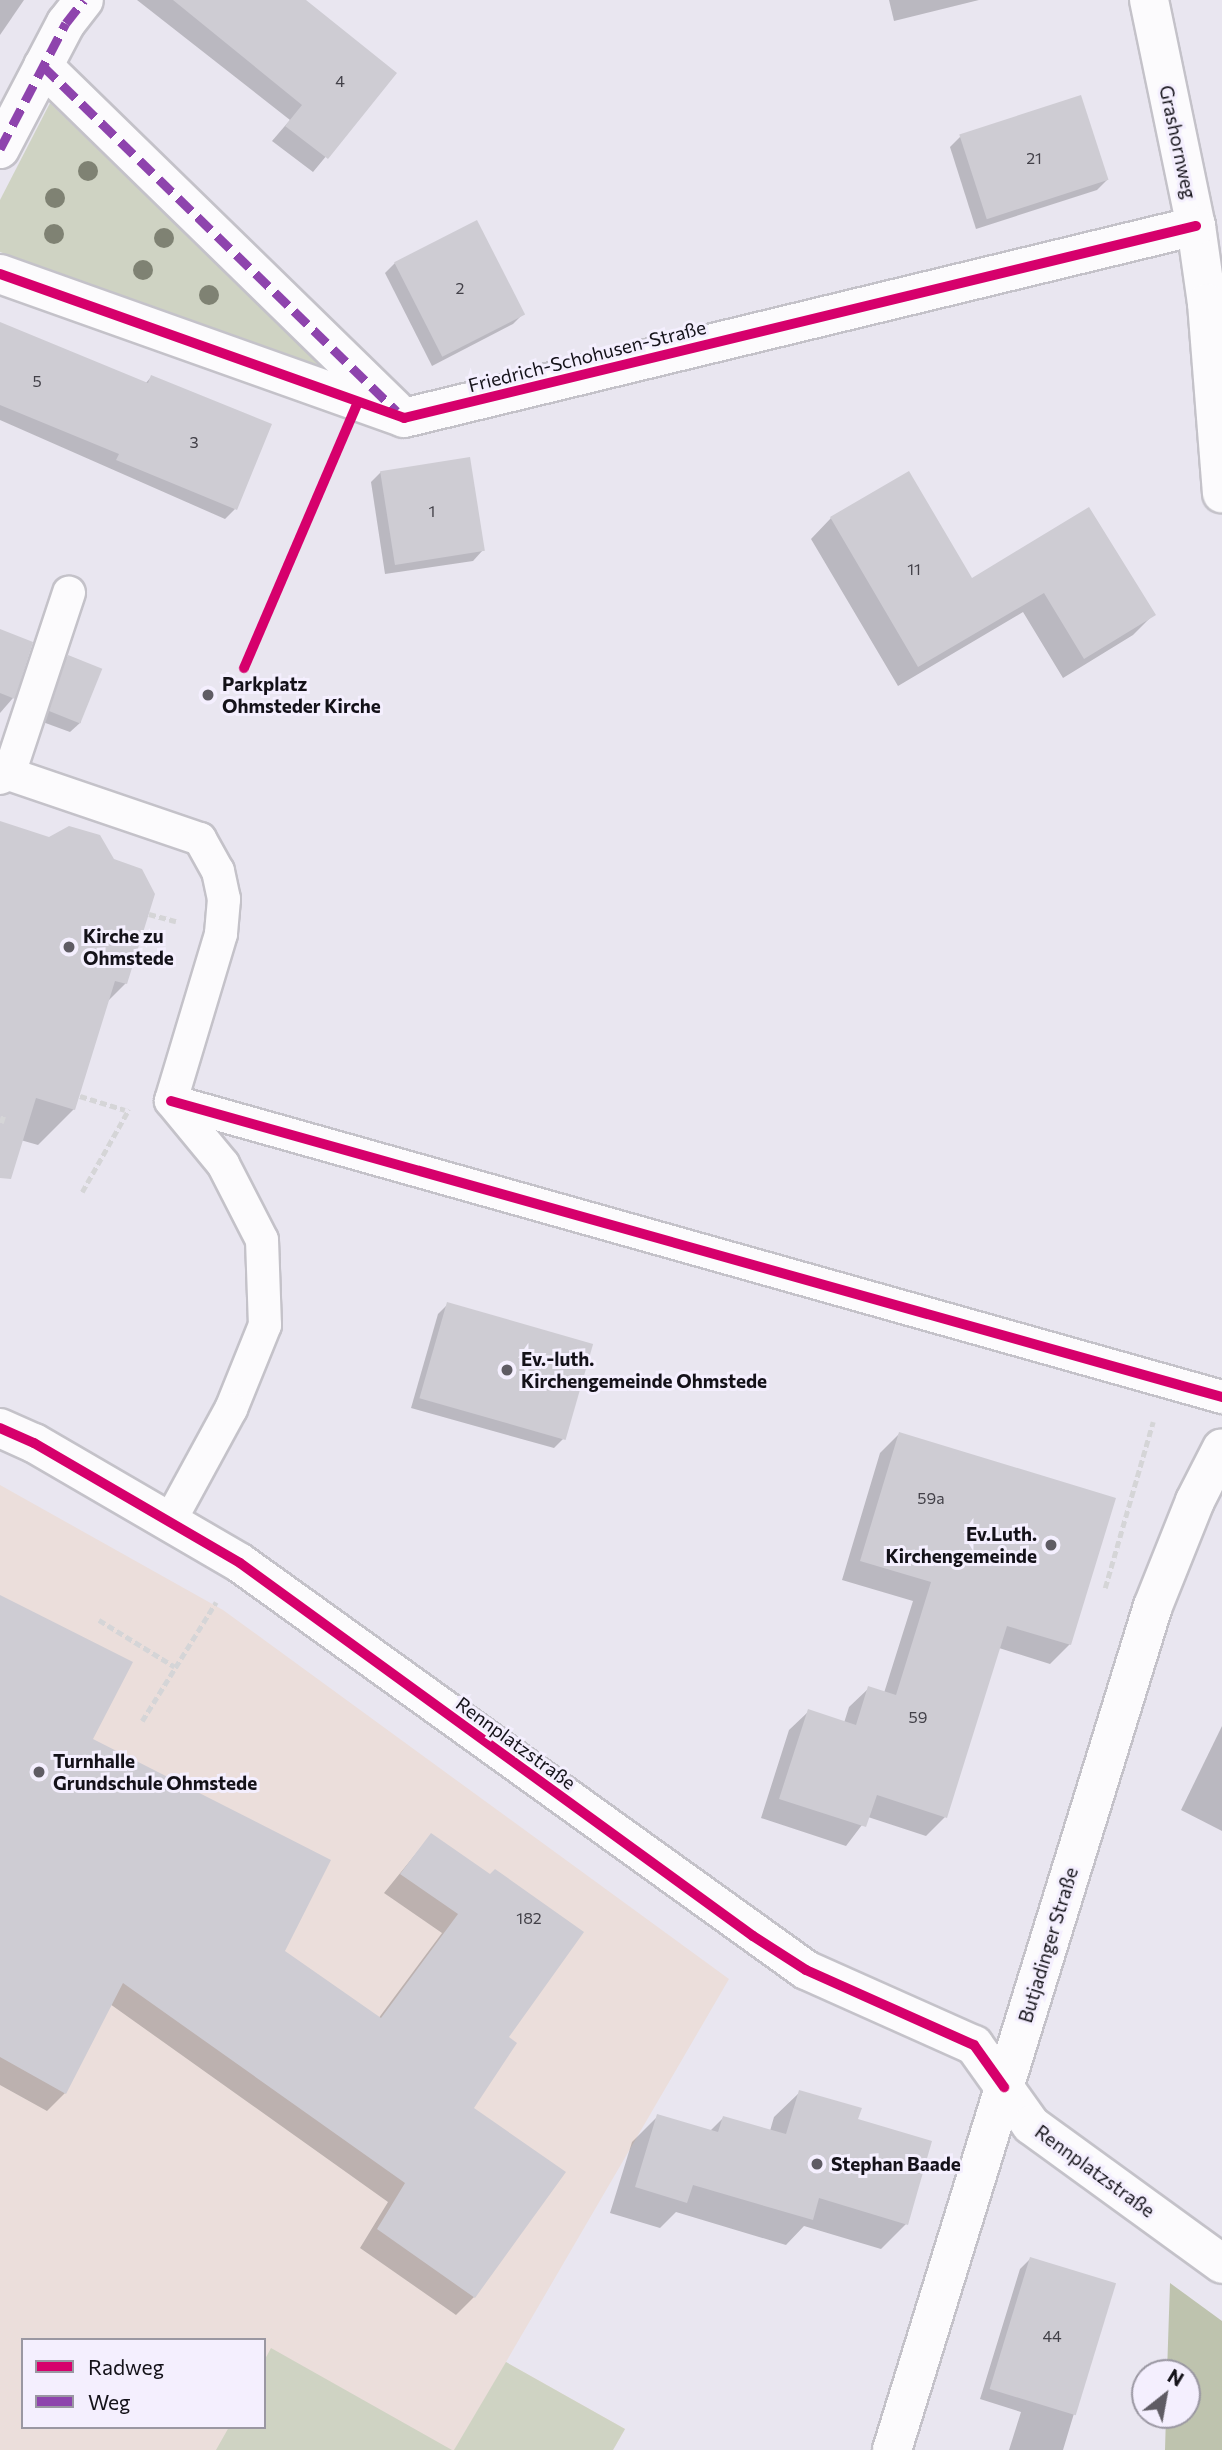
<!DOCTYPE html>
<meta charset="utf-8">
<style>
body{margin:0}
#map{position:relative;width:1222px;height:2450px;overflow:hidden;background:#e9e6f0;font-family:Commissioner,sans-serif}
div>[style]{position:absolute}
.education>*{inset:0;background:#ebdedb}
.green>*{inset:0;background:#cfd3c3}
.forest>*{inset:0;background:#bec3ae}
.shadow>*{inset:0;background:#0003}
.building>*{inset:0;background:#ceccd3;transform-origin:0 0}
.path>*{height:4.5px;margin-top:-2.25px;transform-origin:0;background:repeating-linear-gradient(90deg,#d5d5d7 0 7px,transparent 0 10.5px)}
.roads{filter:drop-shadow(2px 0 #c4c2c9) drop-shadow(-2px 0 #c4c2c9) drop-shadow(0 2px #c4c2c9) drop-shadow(0 -2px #c4c2c9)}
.service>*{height:32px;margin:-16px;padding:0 16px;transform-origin:16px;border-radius:16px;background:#fcfbfd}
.minor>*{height:38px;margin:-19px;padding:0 19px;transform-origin:19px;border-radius:19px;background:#fcfbfd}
.tertiary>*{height:38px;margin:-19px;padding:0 19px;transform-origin:19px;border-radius:19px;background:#fcfbfd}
.quiet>*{height:9px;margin-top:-4.5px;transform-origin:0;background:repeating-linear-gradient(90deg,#8e44ad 0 18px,transparent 0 27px)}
.cycleway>*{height:10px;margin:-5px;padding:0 5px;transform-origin:5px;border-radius:5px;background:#d6006c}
.trees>*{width:20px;height:20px;margin:-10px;border-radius:50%;background:#7f8273}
.dots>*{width:19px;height:19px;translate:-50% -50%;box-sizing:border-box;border:4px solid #f4effe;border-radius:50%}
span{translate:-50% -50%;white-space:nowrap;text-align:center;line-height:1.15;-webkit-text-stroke:6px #f4effe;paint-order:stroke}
.number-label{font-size:16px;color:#424048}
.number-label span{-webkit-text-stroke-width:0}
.street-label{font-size:19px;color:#141219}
.poi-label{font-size:19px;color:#141219;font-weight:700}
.left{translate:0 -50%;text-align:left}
.right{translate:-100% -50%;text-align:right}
.legend{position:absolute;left:21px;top:2338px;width:245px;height:91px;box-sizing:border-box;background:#f4effe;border:2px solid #9a97a2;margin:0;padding:9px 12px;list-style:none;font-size:21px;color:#141219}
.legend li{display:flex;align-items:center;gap:14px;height:35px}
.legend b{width:35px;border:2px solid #9a97a2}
.north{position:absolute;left:1131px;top:2359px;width:70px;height:70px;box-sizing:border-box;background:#f4effe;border:2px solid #9a97a2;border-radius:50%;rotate:31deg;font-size:19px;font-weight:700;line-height:28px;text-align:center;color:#141219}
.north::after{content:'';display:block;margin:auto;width:24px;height:32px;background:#5f5c64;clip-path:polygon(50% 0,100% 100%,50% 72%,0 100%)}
</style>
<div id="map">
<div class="education">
<i style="clip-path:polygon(evenodd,0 1485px,223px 1610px,729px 1979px,506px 2362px,625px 2429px,613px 2450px,0 2450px,0 1485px,23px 2340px,264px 2340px,264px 2427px,23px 2427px,23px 2340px)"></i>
</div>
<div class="green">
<i style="clip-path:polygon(50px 103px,324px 368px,0 252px,0 200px)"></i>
<i style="clip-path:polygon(271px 2348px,452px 2450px,216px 2450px,229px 2427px,264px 2427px,264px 2361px)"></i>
<i style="clip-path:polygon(506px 2362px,625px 2429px,613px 2450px,454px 2450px)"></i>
</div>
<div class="forest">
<i style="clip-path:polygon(1170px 2283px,1222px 2321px,1222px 2450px,1165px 2450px,1166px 2415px,1187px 2415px,1187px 2373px,1167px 2373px)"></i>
</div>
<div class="shadow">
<i style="clip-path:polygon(0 0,24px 0,0 35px)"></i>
<i style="clip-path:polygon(137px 0,303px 0,395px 73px,313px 172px,272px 141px,290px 120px)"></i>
<i style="clip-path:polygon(889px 0,979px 0,894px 21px)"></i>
<i style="clip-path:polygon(960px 137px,1107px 180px,1097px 190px,976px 229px,950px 147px)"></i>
<i style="clip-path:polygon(395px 263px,523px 314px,513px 324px,432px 366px,385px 273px)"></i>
<i style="clip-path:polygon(0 324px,145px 384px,151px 377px,235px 509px,225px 519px,0 420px)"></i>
<i style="clip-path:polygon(381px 472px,483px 550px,473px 561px,385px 574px,371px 482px)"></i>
<i style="clip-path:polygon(1088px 509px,1153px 615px,1133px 635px,1063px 678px,1023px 612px,898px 686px,811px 539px,831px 518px,972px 581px)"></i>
<i style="clip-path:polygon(0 631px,13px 698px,0 713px)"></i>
<i style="clip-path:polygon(68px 657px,81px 722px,70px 732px,40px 721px,58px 667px)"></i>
<i style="clip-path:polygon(0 836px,126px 983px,107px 1002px,74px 1109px,38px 1145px,10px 1137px,0 1147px)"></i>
<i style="clip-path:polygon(448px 1304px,564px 1438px,554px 1448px,411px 1408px,438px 1314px)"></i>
<i style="clip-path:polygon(899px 1434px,1070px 1644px,1050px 1664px,999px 1648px,945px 1817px,926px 1836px,868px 1817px,846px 1846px,761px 1818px,789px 1730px,809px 1711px,844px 1723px,849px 1707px,869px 1688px,884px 1693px,913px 1601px,842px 1580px,880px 1453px)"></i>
<i style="clip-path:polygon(0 1597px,91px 1740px,282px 1951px,378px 2019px,442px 1933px,384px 1893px,431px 1835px,507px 2037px,471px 2109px,474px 2297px,456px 2315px,360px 2248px,388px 2202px,110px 2004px,65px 2093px,47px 2111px,0 2085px)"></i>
<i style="clip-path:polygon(1222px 1726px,1222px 1831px,1181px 1810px)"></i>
<i style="clip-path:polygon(800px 2092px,856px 2120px,906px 2224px,881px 2249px,804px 2226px,786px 2245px,676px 2212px,660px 2228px,610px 2213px,632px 2142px,658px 2116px,709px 2132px,723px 2118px,770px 2131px,774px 2117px)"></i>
<i style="clip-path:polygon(1030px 2259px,1113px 2284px,1063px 2450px,1009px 2450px,1021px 2412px,980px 2399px,1020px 2269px)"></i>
</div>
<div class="building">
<i style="clip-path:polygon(173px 0,306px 0,397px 73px,328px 159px,285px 126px,302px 105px)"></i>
<i style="left:1081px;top:95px;width:89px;height:128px;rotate:72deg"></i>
<i style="left:477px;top:220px;width:106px;height:93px;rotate:63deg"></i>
<i style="clip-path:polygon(0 322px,148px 383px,151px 375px,272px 424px,237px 510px,116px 460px,119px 454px,0 405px)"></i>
<i style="left:470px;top:457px;width:95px;height:91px;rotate:81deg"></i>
<i style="clip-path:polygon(909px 471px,972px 578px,1089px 507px,1156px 615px,1084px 659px,1044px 593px,918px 667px,830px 517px)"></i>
<i style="clip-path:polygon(0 629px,33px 642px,15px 699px,0 693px)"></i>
<i style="left:68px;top:655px;width:37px;height:59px;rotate:22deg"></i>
<i style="clip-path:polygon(0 821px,49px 837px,69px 826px,100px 835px,114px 859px,142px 869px,155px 894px,127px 984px,115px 981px,75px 1110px,36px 1098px,11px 1179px,0 1178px)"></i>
<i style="left:447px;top:1302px;width:152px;height:100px;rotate:16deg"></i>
<i style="clip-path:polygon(899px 1432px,1116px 1498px,1071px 1645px,1007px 1626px,947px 1818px,877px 1795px,866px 1827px,779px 1799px,808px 1709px,856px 1725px,868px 1686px,896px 1695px,931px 1582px,860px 1561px)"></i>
<i style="clip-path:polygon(0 1595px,133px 1662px,93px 1739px,331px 1860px,285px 1951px,381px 2018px,458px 1914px,400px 1874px,431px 1833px,490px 1874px,495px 1869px,584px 1932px,509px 2037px,517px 2043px,474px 2108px,566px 2172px,475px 2298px,377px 2229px,405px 2183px,123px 1983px,66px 2094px,0 2057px)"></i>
<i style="clip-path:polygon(799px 2090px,862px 2108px,858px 2119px,932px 2141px,908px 2225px,819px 2198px,813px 2220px,693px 2185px,687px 2203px,635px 2187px,657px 2114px,718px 2132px,723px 2116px,786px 2134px)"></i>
<i style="left:1030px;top:2257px;width:90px;height:138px;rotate:17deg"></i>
</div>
<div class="path">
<i style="left:149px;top:914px;width:28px;rotate:15deg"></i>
<i style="left:80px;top:1096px;width:47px;rotate:17.3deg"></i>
<i style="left:1px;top:1123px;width:9px;rotate:-72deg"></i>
<i style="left:82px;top:1192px;width:95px;rotate:-60.5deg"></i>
<i style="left:1105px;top:1588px;width:173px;rotate:-73.9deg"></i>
<i style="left:99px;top:1620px;width:89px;rotate:31.7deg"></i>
<i style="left:142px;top:1721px;width:140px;rotate:-58.1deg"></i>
</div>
<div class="roads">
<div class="service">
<i style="left:9px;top:774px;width:191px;rotate:-71.7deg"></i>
<i style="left:0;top:778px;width:10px;rotate:-24deg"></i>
<i style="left:9px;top:774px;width:202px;rotate:18.8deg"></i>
<i style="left:200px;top:839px;width:37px;rotate:61deg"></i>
<i style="left:218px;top:871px;width:29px;rotate:78deg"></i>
<i style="left:224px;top:899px;width:35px;rotate:95deg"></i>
<i style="left:221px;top:934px;width:174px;rotate:106.7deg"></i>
<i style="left:171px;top:1101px;width:82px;rotate:50.5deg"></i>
<i style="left:223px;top:1164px;width:85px;rotate:62.8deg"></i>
<i style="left:262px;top:1240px;width:85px;rotate:88deg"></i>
<i style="left:265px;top:1325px;width:91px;rotate:112deg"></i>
<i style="left:231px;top:1409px;width:128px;rotate:118.6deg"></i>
<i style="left:171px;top:1101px;width:1092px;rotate:15.73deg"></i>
</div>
<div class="minor">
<i style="left:1149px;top:0;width:231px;rotate:78.3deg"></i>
<i style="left:1196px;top:226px;width:78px;rotate:81.9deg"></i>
<i style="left:1207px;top:303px;width:191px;rotate:85.5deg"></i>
<i style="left:43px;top:66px;width:491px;rotate:44.3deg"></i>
<i style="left:0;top:149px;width:142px;rotate:-62.4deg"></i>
<i style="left:66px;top:23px;width:29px;rotate:-52deg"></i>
<i style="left:0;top:274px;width:429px;rotate:19.6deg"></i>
<i style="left:404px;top:418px;width:815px;rotate:-13.63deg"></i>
<i style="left:0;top:1428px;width:37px;rotate:24deg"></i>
<i style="left:34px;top:1443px;width:238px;rotate:30.2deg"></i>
<i style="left:240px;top:1563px;width:697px;rotate:35.72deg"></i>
<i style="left:806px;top:1970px;width:184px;rotate:24.1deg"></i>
<i style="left:974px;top:2045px;width:98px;rotate:54.5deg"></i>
<i style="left:1031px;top:2125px;width:236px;rotate:36deg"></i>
</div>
<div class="tertiary">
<i style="left:892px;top:2450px;width:883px;rotate:-72.82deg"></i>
<i style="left:1153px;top:1606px;width:113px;rotate:-68.2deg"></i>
<i style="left:1195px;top:1501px;width:59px;rotate:-63deg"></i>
</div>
</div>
<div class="quiet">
<i style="left:43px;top:66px;width:494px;rotate:44.3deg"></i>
<i style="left:0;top:149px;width:142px;rotate:-62.4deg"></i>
<i style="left:66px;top:23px;width:29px;rotate:-52deg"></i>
</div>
<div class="cycleway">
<i style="left:0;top:274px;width:429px;rotate:19.6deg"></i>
<i style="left:404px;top:418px;width:815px;rotate:-13.63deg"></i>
<i style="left:244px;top:668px;width:289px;rotate:-66.8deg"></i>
<i style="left:171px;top:1101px;width:1092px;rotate:15.73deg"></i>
<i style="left:0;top:1428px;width:37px;rotate:24deg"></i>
<i style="left:34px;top:1443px;width:238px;rotate:30.2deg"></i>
<i style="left:240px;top:1563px;width:634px;rotate:36.02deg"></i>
<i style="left:753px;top:1936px;width:63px;rotate:32.7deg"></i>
<i style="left:806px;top:1970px;width:184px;rotate:24.1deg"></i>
<i style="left:974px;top:2045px;width:52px;rotate:54.5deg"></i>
</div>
<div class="trees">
<i style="left:88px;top:171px"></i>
<i style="left:55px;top:198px"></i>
<i style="left:54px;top:234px"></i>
<i style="left:164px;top:238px"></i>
<i style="left:143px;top:270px"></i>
<i style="left:209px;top:295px"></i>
</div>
<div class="dots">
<i style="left:208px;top:695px;background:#5f5c64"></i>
<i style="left:69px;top:947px;background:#5f5c64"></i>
<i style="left:507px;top:1370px;background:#5f5c64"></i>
<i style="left:1051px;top:1545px;background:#5f5c64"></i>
<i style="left:39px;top:1772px;background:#5f5c64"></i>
<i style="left:817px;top:2164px;background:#5f5c64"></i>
</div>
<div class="number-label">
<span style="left:340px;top:81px">4</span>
<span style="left:1034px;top:158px">21</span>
<span style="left:460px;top:288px">2</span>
<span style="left:37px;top:381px">5</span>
<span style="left:194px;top:442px">3</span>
<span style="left:432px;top:511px">1</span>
<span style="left:914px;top:569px">11</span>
<span style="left:931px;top:1498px">59a</span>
<span style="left:918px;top:1717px">59</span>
<span style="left:529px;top:1918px">182</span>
<span style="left:1052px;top:2336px">44</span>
</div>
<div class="street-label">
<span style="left:1178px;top:142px;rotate:78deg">Grashornweg</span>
<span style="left:587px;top:356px;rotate:-14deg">Friedrich-Schohusen-Straße</span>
<span style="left:516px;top:1743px;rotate:36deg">Rennplatzstraße</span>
<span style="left:1048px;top:1945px;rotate:-73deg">Butjadinger Straße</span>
<span style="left:1095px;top:2171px;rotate:36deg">Rennplatzstraße</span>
</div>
<div class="poi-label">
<span class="left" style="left:222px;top:695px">Parkplatz<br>Ohmsteder Kirche</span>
<span class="left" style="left:83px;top:947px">Kirche zu<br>Ohmstede</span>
<span class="left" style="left:521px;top:1370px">Ev.-luth.<br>Kirchengemeinde Ohmstede</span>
<span class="right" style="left:1037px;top:1545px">Ev.Luth.<br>Kirchengemeinde</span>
<span class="left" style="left:53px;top:1772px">Turnhalle<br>Grundschule Ohmstede</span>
<span class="left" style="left:831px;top:2164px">Stephan Baade</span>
</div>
<ul class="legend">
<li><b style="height:9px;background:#d6006c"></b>Radweg</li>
<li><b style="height:9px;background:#8e44ad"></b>Weg</li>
</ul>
<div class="north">N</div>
</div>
